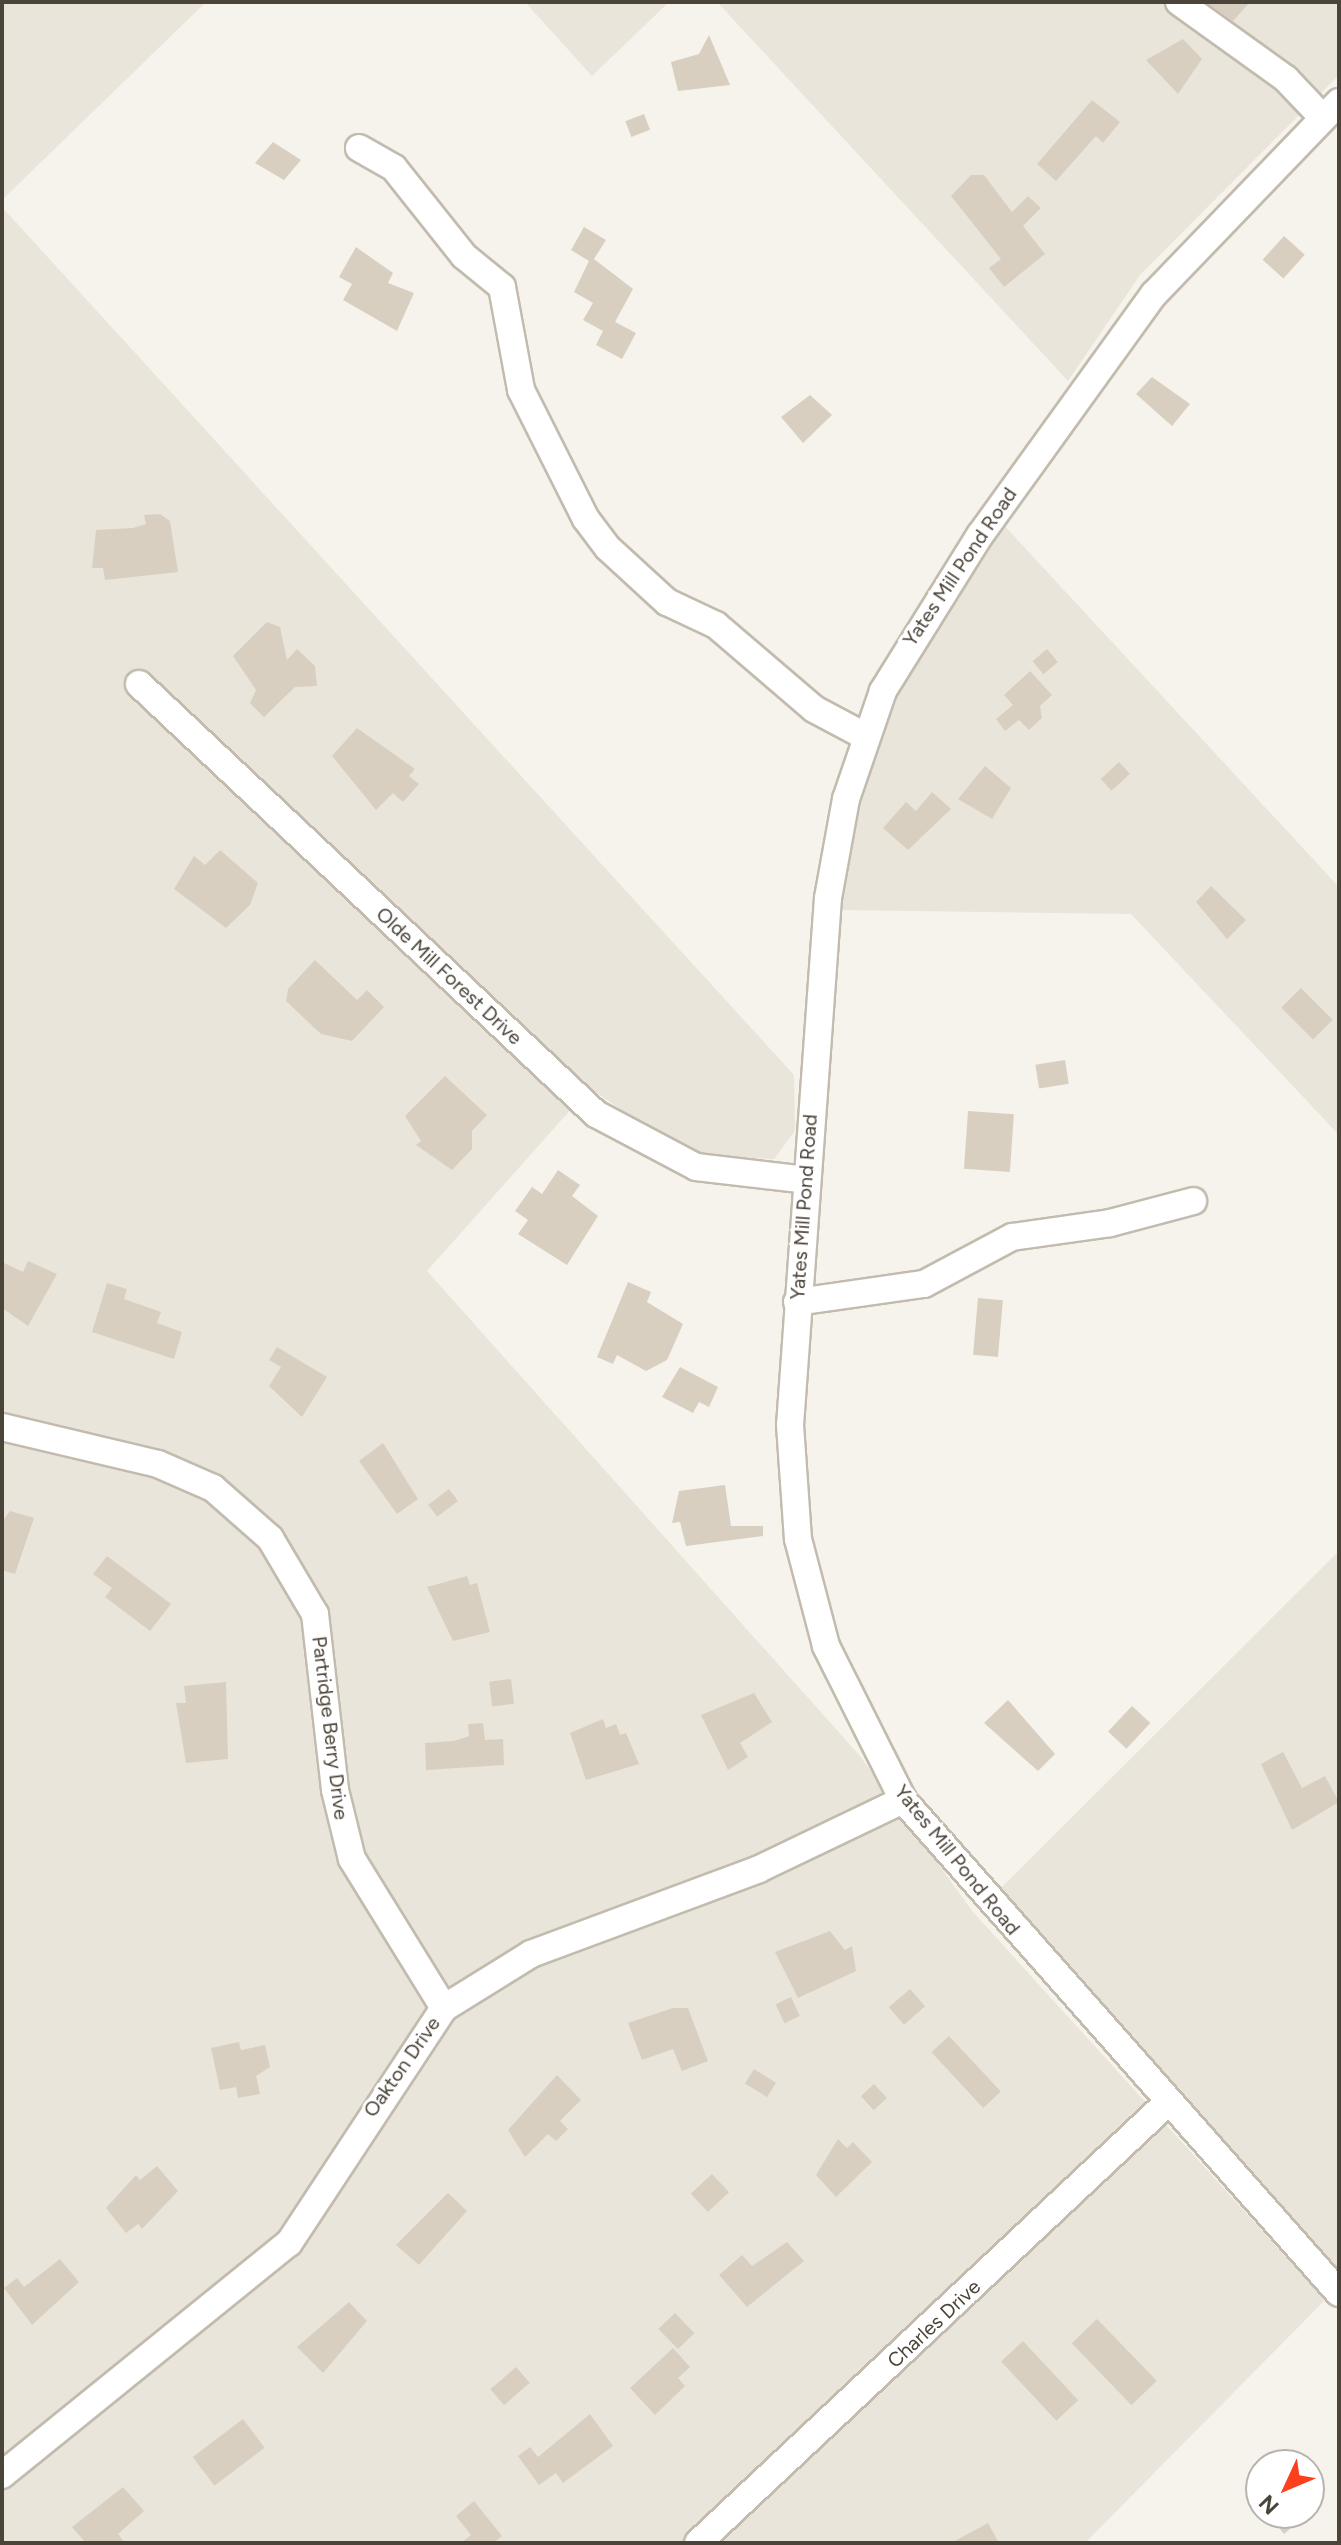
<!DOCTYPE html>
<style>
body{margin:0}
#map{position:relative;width:1341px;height:2545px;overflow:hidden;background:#f6f3ec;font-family:Figtree,sans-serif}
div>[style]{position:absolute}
.residential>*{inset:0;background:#eae5da}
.building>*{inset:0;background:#d8cfc1;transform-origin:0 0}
.roads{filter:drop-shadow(2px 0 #c2bbae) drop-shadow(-2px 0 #c2bbae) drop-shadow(0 2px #c2bbae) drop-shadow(0 -2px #c2bbae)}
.minor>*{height:26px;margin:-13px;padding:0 13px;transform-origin:13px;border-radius:13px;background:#fff}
span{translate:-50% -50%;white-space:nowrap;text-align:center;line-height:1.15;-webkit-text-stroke:6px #fff;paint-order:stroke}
.street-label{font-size:20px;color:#4b4439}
.frame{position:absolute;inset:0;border:4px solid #4b4439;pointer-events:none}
.north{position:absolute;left:1245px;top:2449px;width:80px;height:80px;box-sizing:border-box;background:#fff;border:2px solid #b7b4b0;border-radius:50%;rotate:226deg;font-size:22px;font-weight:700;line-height:32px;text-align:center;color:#4b4439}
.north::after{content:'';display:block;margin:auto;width:28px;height:36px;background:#fc3f1d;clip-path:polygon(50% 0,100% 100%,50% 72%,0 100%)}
</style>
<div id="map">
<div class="residential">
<i style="clip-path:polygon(2px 2px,206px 2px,2px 200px)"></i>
<i style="clip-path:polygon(525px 2px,669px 2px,592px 76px)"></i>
<i style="clip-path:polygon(717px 2px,1339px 2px,1339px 75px,1140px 275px,1068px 381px)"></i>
<i style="clip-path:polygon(2px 207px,794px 1075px,795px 1131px,774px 1159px,708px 1156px,667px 1142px,590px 1088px,427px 1271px,860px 1756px,973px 1912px,1325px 2300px,1085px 2543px,2px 2543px)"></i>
<i style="clip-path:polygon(1001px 522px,1339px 887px,1339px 1135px,1131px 914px,842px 910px,851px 832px,901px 674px)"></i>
<i style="clip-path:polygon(1339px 1551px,1339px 2269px,994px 1895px)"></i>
</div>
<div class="building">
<i style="clip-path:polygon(1206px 2px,1250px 2px,1233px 21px)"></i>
<i style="clip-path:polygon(709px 35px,730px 85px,678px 91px,671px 62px,699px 54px)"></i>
<i style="clip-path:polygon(1183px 39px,1202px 59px,1178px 94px,1146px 60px)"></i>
<i style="clip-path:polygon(1092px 100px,1120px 122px,1103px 143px,1096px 136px,1056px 181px,1037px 164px)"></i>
<i style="left:644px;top:114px;width:17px;height:20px;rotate:69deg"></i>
<i style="clip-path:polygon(273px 142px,301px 160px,284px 180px,255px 163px)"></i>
<i style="clip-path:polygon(971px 175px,984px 175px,1012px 212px,1028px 196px,1041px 208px,1023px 226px,1045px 254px,1004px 287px,989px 268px,1001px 259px,951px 196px)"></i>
<i style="clip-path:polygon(584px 227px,606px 240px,594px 259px,633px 289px,615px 322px,636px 333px,622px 359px,596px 345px,603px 331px,583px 320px,593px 303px,574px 292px,589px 261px,571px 250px)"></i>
<i style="left:1284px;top:236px;width:28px;height:32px;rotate:42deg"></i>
<i style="clip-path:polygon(356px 247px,393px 273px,388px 283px,414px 293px,397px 331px,343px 300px,352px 284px,339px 277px)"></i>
<i style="clip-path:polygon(1152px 377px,1190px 404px,1172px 426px,1136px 394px)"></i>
<i style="clip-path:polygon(810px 395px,832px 415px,803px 443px,781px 417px)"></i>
<i style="clip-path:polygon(160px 514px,170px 521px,178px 572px,105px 580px,103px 568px,92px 568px,96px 530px,133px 528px,146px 524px,144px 515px)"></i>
<i style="clip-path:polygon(267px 622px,280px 627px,287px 660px,297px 649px,315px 666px,317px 686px,295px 687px,264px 717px,250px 703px,256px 690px,233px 656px)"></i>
<i style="left:1047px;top:649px;width:17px;height:19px;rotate:50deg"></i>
<i style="clip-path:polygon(1030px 671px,1052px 695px,1040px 706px,1042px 718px,1029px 730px,1019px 720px,1005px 731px,996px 719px,1013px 705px,1004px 695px)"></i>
<i style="clip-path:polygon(357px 728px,415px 769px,409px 776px,419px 784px,403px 802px,393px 793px,376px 810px,332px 756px)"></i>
<i style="left:1119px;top:762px;width:16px;height:25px;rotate:47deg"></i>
<i style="clip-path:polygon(985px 766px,1011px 788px,992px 819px,958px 799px)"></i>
<i style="clip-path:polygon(932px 792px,951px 809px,908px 850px,883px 828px,906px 802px,916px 811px)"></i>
<i style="clip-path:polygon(220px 850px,258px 883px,250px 905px,226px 928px,174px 889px,194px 856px,205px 865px)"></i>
<i style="clip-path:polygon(1211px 886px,1246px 920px,1227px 939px,1196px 902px)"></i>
<i style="clip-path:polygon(315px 960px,357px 1000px,367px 990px,384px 1007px,352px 1041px,321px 1034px,286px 1001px,288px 989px)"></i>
<i style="left:1301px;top:988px;width:45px;height:28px;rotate:45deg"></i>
<i style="left:1065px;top:1060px;width:24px;height:30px;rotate:81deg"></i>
<i style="clip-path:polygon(445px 1076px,487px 1115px,472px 1131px,472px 1149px,452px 1170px,416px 1145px,421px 1141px,405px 1116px)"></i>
<i style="left:968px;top:1111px;width:46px;height:58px;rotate:4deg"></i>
<i style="clip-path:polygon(558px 1170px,580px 1185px,572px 1196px,598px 1216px,567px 1265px,518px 1234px,528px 1220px,515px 1211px,532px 1187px,542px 1194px)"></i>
<i style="clip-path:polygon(28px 1261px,57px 1274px,28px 1326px,2px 1308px,2px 1262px,23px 1272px)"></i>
<i style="clip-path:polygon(628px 1282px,651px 1292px,647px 1302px,683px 1324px,667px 1360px,646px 1371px,617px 1355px,613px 1364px,597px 1357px)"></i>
<i style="clip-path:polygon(107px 1283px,127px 1289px,124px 1299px,161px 1312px,157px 1323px,182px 1332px,174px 1359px,92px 1332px)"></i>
<i style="left:978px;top:1298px;width:25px;height:57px;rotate:5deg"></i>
<i style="clip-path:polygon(277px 1347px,327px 1377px,302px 1417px,269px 1386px,281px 1367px,269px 1360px)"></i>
<i style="clip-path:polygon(680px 1367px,718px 1387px,709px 1407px,699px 1402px,693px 1413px,662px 1397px)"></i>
<i style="clip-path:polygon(383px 1443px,418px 1499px,397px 1514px,359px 1461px)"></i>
<i style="clip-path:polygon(725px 1485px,731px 1526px,763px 1526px,763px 1536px,686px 1546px,680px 1522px,672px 1523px,679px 1491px)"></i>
<i style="left:449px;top:1489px;width:15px;height:26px;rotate:53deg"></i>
<i style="clip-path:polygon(10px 1511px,34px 1518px,15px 1574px,2px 1570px,2px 1522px)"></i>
<i style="clip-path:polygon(107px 1556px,171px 1604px,150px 1631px,105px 1597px,112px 1588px,93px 1574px)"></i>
<i style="clip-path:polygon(467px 1576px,470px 1585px,477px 1583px,490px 1632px,453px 1641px,427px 1587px)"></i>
<i style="left:511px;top:1679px;width:25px;height:22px;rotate:83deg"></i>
<i style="clip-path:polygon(226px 1682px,228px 1759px,186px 1763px,176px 1703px,186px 1703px,184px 1686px)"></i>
<i style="clip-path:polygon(754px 1693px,772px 1722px,740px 1743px,748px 1757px,728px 1770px,701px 1715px)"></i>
<i style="clip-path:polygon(1008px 1700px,1055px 1754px,1038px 1771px,984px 1723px)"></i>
<i style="left:1132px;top:1706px;width:25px;height:35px;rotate:43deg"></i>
<i style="clip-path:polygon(603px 1719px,606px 1728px,616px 1724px,620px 1735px,626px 1733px,639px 1764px,586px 1780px,570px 1733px)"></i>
<i style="clip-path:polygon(483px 1723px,485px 1740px,503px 1739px,504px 1765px,426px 1770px,425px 1743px,454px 1741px,469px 1736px,468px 1724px)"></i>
<i style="clip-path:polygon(1283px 1752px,1302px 1788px,1325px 1776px,1339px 1802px,1292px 1830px,1261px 1764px)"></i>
<i style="clip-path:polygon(830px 1931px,845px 1950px,852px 1946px,856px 1971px,798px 1998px,775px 1952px)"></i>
<i style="left:910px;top:1989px;width:23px;height:28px;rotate:49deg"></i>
<i style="left:791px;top:1997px;width:21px;height:17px;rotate:65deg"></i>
<i style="clip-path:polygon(673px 2008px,688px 2008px,708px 2061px,682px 2071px,673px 2049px,642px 2060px,628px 2023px)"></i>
<i style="left:949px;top:2036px;width:76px;height:24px;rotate:47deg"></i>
<i style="clip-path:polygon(239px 2042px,241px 2050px,265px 2045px,270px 2067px,256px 2076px,260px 2094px,238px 2098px,236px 2087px,220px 2090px,211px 2048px)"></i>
<i style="left:754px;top:2069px;width:26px;height:17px;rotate:32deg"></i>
<i style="clip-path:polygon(557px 2075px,581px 2100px,560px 2121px,568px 2129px,556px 2141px,548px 2134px,525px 2157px,508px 2130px)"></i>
<i style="left:874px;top:2084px;width:19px;height:18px;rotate:47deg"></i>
<i style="clip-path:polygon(838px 2139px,847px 2148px,853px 2142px,872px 2162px,836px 2197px,816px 2175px)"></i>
<i style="clip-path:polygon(157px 2166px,178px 2191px,142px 2229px,138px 2224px,126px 2233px,106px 2208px,136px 2175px,140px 2180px)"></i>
<i style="left:712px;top:2174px;width:25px;height:29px;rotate:47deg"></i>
<i style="clip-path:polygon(448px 2193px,467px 2211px,419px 2265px,396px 2245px)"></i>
<i style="clip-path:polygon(787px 2242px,804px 2261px,747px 2307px,719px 2275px,742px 2255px,752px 2266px)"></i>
<i style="clip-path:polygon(60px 2259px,79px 2282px,32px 2325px,4px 2288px,17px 2278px,24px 2287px)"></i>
<i style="clip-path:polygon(349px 2302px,367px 2321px,323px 2373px,297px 2347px)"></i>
<i style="left:675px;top:2313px;width:28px;height:23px;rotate:46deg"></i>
<i style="left:1097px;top:2319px;width:86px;height:35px;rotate:46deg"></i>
<i style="left:1023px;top:2341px;width:81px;height:30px;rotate:47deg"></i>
<i style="clip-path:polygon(673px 2348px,690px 2367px,678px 2378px,685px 2386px,655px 2415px,630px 2388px)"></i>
<i style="left:516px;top:2367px;width:21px;height:34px;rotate:49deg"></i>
<i style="clip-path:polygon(590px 2414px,613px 2446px,563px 2483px,556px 2473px,539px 2485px,518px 2456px,530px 2447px,538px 2457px)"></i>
<i style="left:243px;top:2419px;width:36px;height:63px;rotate:53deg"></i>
<i style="clip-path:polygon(123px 2487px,144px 2511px,118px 2534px,125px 2543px,86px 2543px,72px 2527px)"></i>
<i style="clip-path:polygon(474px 2501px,502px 2536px,493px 2543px,461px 2543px,471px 2535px,456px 2516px)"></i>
<i style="clip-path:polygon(1267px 2513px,1309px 2513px,1284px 2534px)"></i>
<i style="clip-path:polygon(988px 2523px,999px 2543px,951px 2543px)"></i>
</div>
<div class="roads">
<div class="minor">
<i style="left:1179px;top:2px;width:132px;rotate:35.7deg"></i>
<i style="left:1286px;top:79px;width:54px;rotate:46.5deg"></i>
<i style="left:1339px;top:102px;width:267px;rotate:133.9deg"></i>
<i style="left:1154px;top:294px;width:297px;rotate:125.8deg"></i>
<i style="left:980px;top:535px;width:184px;rotate:121.9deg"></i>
<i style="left:883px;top:691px;width:114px;rotate:108.9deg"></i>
<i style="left:846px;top:799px;width:101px;rotate:100.3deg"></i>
<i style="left:828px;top:898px;width:528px;rotate:94.12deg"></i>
<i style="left:790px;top:1425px;width:114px;rotate:86deg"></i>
<i style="left:798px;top:1539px;width:111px;rotate:75.3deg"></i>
<i style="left:826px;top:1646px;width:172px;rotate:63.4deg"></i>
<i style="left:903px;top:1800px;width:658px;rotate:48.51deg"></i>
<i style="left:359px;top:148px;width:40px;rotate:29.7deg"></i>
<i style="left:394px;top:168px;width:112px;rotate:51.5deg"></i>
<i style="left:464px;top:256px;width:49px;rotate:39.2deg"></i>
<i style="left:502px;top:287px;width:105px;rotate:79.5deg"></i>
<i style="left:521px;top:390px;width:144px;rotate:63.3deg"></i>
<i style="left:586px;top:519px;width:36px;rotate:53deg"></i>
<i style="left:608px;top:548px;width:80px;rotate:42.5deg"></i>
<i style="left:667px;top:602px;width:54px;rotate:25.1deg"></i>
<i style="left:716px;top:625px;width:129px;rotate:40.6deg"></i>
<i style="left:814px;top:709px;width:58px;rotate:27.9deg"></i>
<i style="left:139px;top:684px;width:627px;rotate:43.26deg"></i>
<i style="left:596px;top:1114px;width:113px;rotate:27.9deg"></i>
<i style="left:696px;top:1167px;width:111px;rotate:6.7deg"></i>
<i style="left:797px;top:1302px;width:128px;rotate:-8.1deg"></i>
<i style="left:924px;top:1284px;width:100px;rotate:-28.1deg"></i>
<i style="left:1012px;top:1237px;width:99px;rotate:-8.1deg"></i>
<i style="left:1110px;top:1223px;width:86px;rotate:-14.8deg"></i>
<i style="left:2px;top:1427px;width:160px;rotate:13.3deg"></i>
<i style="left:158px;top:1464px;width:60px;rotate:23.6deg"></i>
<i style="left:213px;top:1488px;width:76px;rotate:41.3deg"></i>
<i style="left:270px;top:1538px;width:88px;rotate:59.4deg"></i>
<i style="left:315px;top:1614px;width:177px;rotate:83.5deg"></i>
<i style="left:335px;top:1790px;width:71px;rotate:76.2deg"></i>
<i style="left:352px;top:1859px;width:175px;rotate:58.3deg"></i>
<i style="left:2px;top:2475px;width:369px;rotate:-39deg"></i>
<i style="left:289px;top:2243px;width:282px;rotate:-56.6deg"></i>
<i style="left:444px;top:2008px;width:102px;rotate:-31.8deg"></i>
<i style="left:531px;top:1954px;width:243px;rotate:-20.4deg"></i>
<i style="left:759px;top:1869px;width:160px;rotate:-25.6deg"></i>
<i style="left:698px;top:2543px;width:643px;rotate:-43.17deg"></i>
</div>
</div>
<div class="street-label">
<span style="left:960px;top:567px;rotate:-56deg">Yates Mill Pond Road</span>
<span style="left:449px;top:976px;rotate:43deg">Olde Mill Forest Drive</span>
<span style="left:804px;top:1207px;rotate:-86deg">Yates Mill Pond Road</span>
<span style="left:330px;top:1728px;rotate:83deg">Partridge Berry Drive</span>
<span style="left:957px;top:1860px;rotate:51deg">Yates Mill Pond Road</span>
<span style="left:402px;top:2067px;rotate:-55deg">Oakton Drive</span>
<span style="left:934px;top:2324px;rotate:-43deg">Charles Drive</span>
</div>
<div class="frame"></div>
<div class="north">N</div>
</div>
